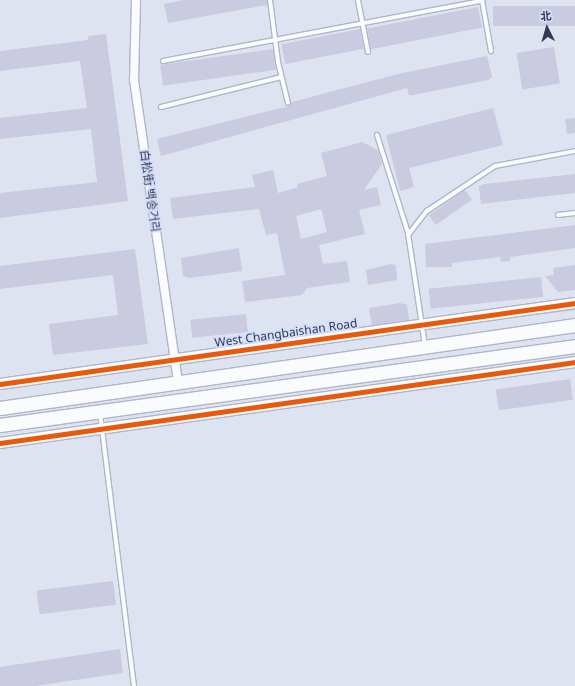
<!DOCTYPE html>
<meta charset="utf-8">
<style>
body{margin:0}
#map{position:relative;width:575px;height:686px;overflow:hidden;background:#dee3f1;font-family:"Noto Sans","Noto Sans SC","Noto Sans KR",sans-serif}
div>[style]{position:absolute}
.green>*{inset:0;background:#d0c6ab}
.building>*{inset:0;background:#cacae0;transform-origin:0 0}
.roads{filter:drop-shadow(1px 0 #b0b6c7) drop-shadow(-1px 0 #b0b6c7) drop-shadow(0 1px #b0b6c7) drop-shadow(0 -1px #b0b6c7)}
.service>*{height:4px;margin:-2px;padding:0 2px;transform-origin:2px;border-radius:2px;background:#fafbfd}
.minor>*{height:8px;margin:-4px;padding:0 4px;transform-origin:4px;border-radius:4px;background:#fafbfd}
.tertiary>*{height:10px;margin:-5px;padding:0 5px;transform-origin:5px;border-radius:5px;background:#fafbfd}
.primary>*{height:13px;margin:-6.5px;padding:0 6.5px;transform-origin:6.5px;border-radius:6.5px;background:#fafbfd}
.cycleway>*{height:5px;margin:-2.5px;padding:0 2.5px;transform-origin:2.5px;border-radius:2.5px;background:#e8590c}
span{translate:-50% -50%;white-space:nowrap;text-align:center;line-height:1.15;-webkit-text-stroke:4px #d6dff9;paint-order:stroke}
.street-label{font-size:12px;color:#323a53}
.north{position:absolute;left:527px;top:8px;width:40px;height:40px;-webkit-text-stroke:3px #d6dff9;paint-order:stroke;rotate:355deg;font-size:11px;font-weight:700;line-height:16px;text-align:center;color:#323a53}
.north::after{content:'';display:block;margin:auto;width:14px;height:18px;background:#323a53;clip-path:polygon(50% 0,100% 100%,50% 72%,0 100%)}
</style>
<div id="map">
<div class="green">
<i style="clip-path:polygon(575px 306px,575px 310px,430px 328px)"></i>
</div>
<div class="building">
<i style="clip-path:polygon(184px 0,267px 0,267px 5px,168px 23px,164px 4px)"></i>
<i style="left:575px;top:6px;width:20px;height:82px;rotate:90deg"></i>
<i style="left:478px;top:7px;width:21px;height:113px;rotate:79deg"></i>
<i style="left:360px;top:29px;width:20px;height:80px;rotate:79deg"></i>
<i style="clip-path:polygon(106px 34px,128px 201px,0 218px,0 193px,97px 182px,91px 129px,0 139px,0 118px,87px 108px,80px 61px,0 71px,0 51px,88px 40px,88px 36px)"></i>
<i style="left:554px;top:47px;width:37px;height:38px;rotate:81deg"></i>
<i style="left:273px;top:49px;width:21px;height:114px;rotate:82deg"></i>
<i style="clip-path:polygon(487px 56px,492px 77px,488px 80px,413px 95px,409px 95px,407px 88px,161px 156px,157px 139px,289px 106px,292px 102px,398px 74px)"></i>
<i style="clip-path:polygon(493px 108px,503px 145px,409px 168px,414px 187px,400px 191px,386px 135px)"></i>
<i style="clip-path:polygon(575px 118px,575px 133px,567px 134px,565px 119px)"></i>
<i style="clip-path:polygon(evenodd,362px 142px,378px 150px,382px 164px,364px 190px,377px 187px,381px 205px,359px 210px,365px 234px,319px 245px,323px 264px,347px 261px,350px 282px,307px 288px,302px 295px,245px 302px,242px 281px,285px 275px,277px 233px,266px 235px,259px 209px,173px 219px,170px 198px,255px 187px,252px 175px,273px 170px,278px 193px,298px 187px,297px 184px,327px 176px,321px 153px,362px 142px,321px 209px,327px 232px,301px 239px,296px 216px,321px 209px)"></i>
<i style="clip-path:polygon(575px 174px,575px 193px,481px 204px,479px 186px,484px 184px)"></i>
<i style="left:465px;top:190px;width:12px;height:44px;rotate:55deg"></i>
<i style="clip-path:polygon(575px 225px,575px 248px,510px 257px,510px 261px,501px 262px,500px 257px,452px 263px,452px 267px,426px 267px,425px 244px)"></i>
<i style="clip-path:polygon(239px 248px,242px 271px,189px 278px,183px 276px,181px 258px)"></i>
<i style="clip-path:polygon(135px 249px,148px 344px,53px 355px,49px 324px,118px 315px,113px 275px,0 289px,0 266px)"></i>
<i style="clip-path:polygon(391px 264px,396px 265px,397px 280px,368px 285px,366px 270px)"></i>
<i style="clip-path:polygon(575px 265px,575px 290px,558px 292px,545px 276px,554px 275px,553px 268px)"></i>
<i style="left:541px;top:277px;width:20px;height:113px;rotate:84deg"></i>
<i style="clip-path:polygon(400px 303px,407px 305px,409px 320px,372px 325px,369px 308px)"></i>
<i style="left:246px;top:314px;width:18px;height:56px;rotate:84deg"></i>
<i style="left:570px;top:379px;width:21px;height:75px;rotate:82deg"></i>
<i style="left:113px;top:581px;width:24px;height:77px;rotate:83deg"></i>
<i style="clip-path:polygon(120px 649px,123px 673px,35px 686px,0 686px,0 667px)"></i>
</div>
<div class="roads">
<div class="service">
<i style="left:270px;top:0;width:63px;rotate:82.6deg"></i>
<i style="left:278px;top:62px;width:42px;rotate:76.3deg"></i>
<i style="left:358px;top:0;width:53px;rotate:79.1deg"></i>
<i style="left:482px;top:0;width:52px;rotate:80deg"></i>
<i style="left:163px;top:61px;width:325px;rotate:-10.7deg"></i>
<i style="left:161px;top:107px;width:124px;rotate:-14deg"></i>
<i style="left:377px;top:135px;width:103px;rotate:72.4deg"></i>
<i style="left:408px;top:233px;width:113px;rotate:81.4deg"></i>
<i style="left:558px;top:215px;width:17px;rotate:-7deg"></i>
<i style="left:408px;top:235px;width:31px;rotate:-52deg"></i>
<i style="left:427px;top:211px;width:82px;rotate:-33.5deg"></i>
<i style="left:495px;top:166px;width:81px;rotate:-10.6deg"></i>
<i style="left:100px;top:413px;width:275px;rotate:82.9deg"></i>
</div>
<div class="minor">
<i style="left:136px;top:0;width:80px;rotate:91.4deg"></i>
<i style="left:134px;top:80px;width:305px;rotate:81.7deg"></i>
</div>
<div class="tertiary">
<i style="left:0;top:384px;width:581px;rotate:-8.02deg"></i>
<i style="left:0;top:443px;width:581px;rotate:-8.02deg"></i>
</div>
<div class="primary">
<i style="left:0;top:408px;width:581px;rotate:-8.21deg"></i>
<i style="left:0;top:425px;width:580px;rotate:-7.82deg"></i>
</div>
</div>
<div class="cycleway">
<i style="left:0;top:384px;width:581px;rotate:-8.02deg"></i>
<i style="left:0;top:443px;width:581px;rotate:-8.02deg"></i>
</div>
<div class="street-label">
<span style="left:150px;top:191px;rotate:82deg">白松街 백송거리</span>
<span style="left:286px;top:333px;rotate:-8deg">West Changbaishan Road</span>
</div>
<div class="north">北</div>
</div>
